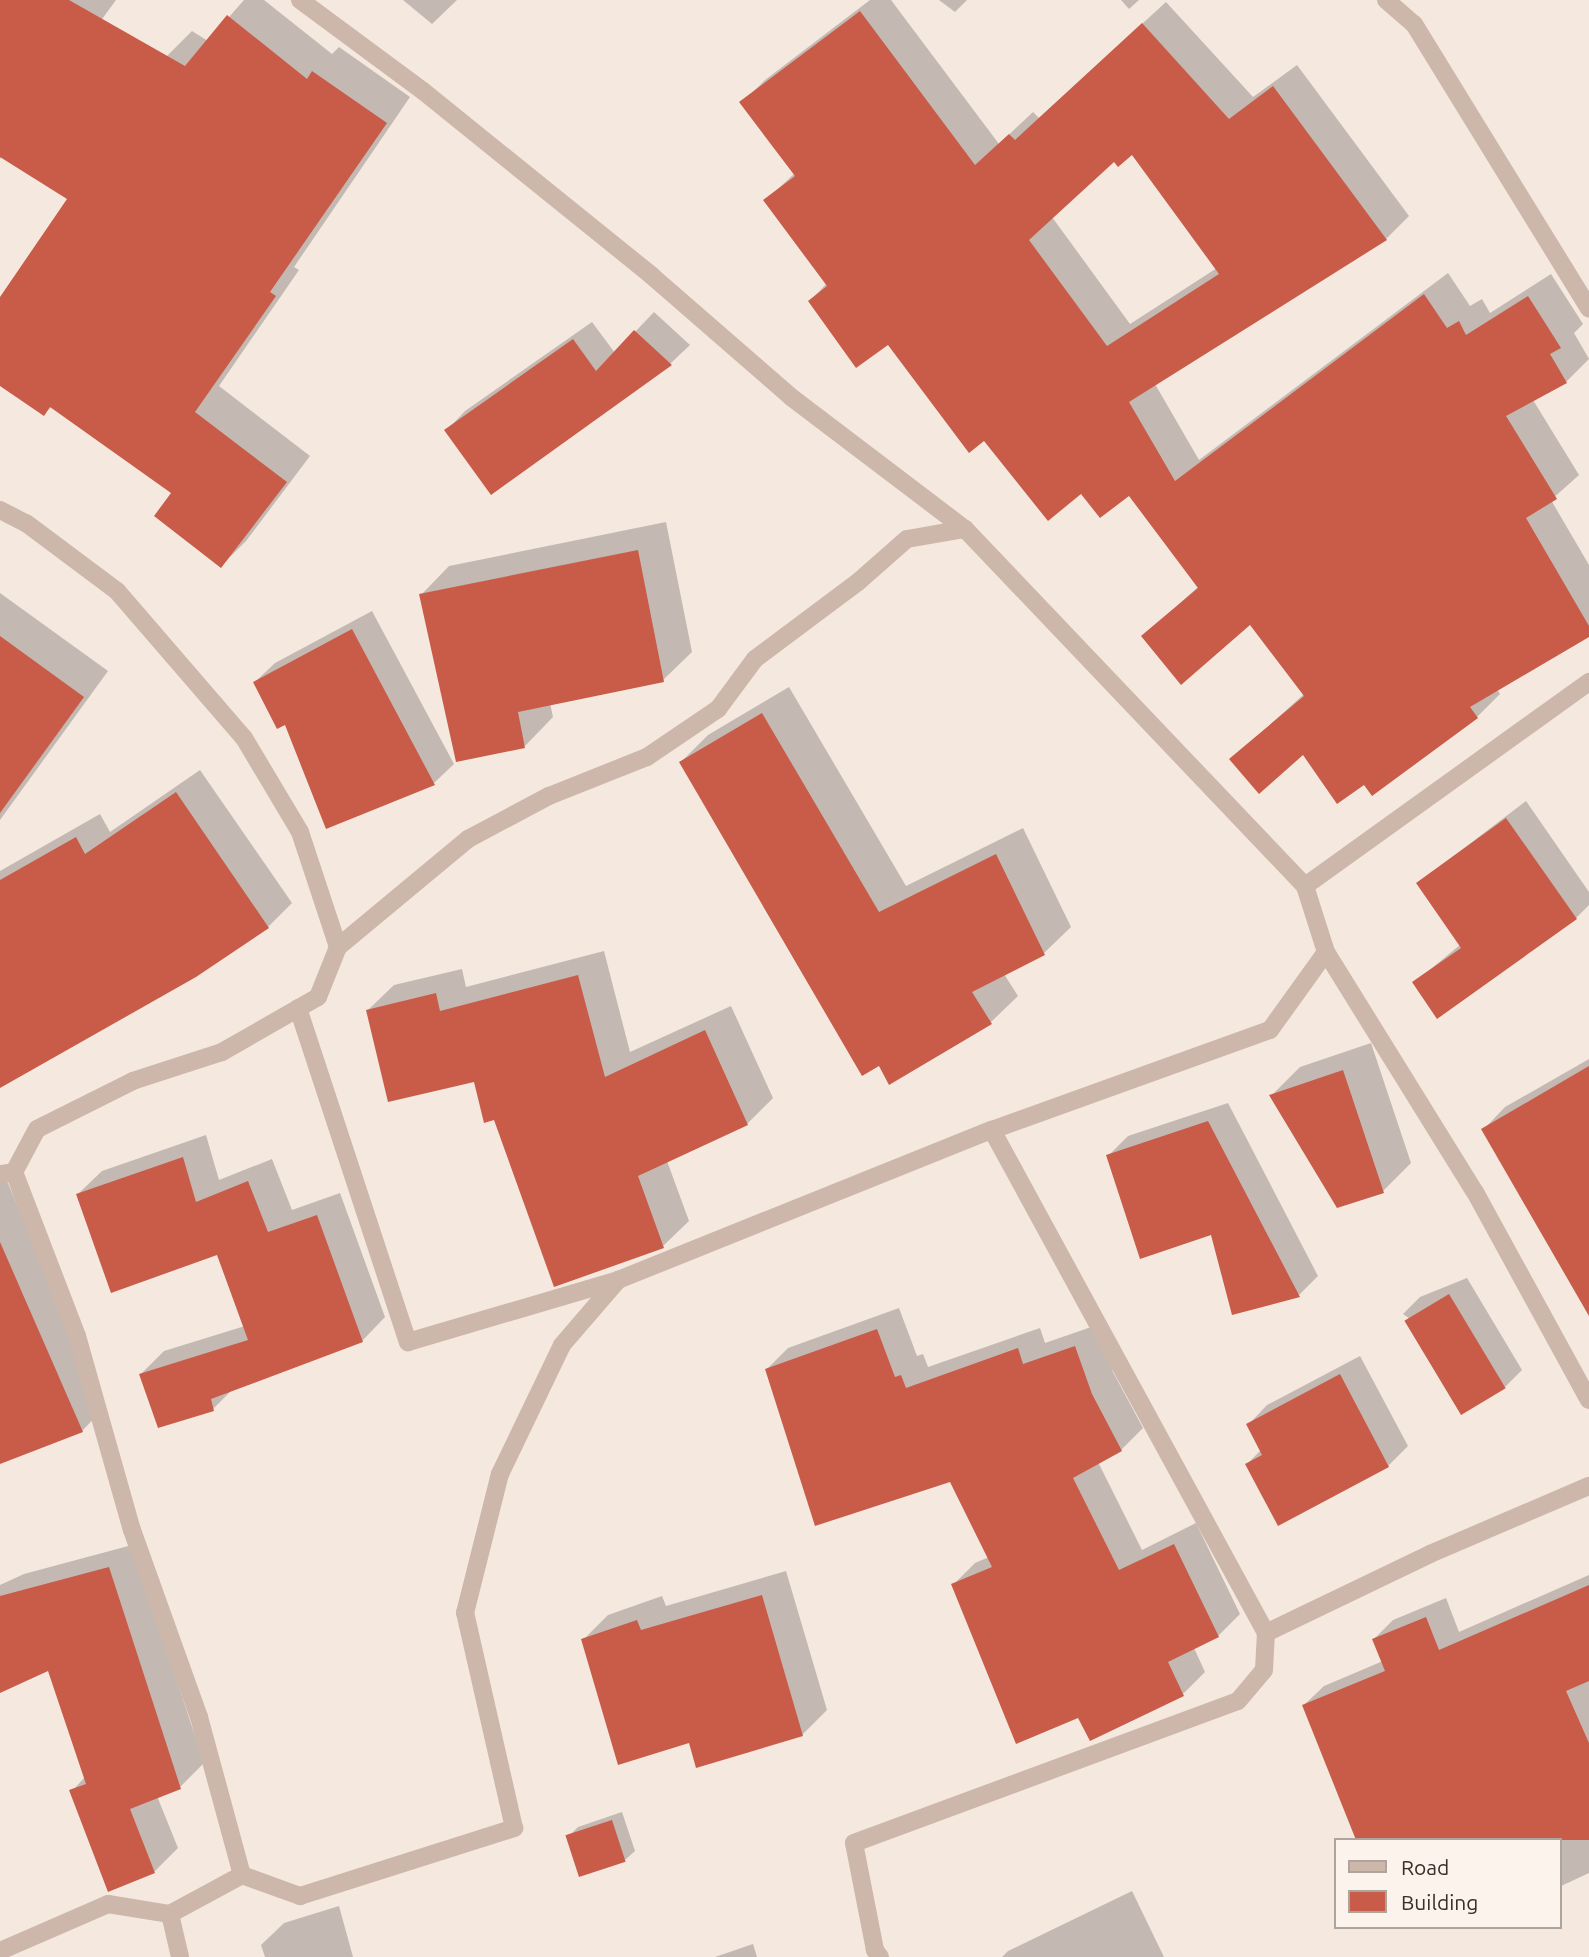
<!DOCTYPE html>
<style>
body{margin:0}
#map{position:relative;width:1589px;height:1957px;overflow:hidden;background:#f4e8df;font-family:Ubuntu,sans-serif}
div>[style]{position:absolute}
.shadow>*{inset:0;background:#0003}
.building>*{inset:0;background:#c95b49;transform-origin:0 0}
.street>*{height:18px;margin:-9px;padding:0 9px;transform-origin:9px;border-radius:9px;background:#cdb7ab}
span{translate:-50% -50%;white-space:nowrap;text-align:center;line-height:1.15;-webkit-text-stroke:5px #fbf3ec;paint-order:stroke}
.legend{position:absolute;left:1334px;top:1838px;width:228px;height:91px;box-sizing:border-box;background:#fbf3ec;border:2px solid #aea49e;margin:0;padding:9px 12px;list-style:none;font-size:21px;color:#3a2e2a}
.legend li{display:flex;align-items:center;gap:14px;height:35px}
.legend b{width:35px;border:2px solid #aea49e}
</style>
<div id="map">
<div class="shadow">
<i style="clip-path:polygon(0 0,116px 0,0 159px)"></i>
<i style="clip-path:polygon(244px 0,264px 0,332px 54px,339px 47px,410px 97px,294px 267px,299px 270px,219px 386px,310px 456px,246px 541px,221px 566px,174px 492px,52px 406px,44px 414px,0 384px,0 300px,167px 56px,192px 31px,208px 41px)"></i>
<i style="clip-path:polygon(403px 0,457px 0,432px 24px)"></i>
<i style="clip-path:polygon(evenodd,870px 0,891px 0,999px 144px,1033px 112px,1039px 118px,1166px 2px,1253px 97px,1297px 65px,1409px 216px,1386px 239px,1155px 384px,1199px 460px,1448px 273px,1470px 306px,1482px 299px,1490px 313px,1551px 274px,1583px 324px,1574px 333px,1589px 359px,1566px 382px,1533px 400px,1579px 475px,1551px 500px,1589px 565px,1589px 635px,1497px 689px,1500px 694px,1477px 717px,1372px 793px,1365px 783px,1303px 752px,1232px 759px,1304px 694px,1251px 622px,1144px 636px,1199px 586px,1129px 493px,1081px 491px,984px 439px,888px 343px,810px 301px,827px 283px,766px 200px,795px 173px,742px 103px,765px 80px,870px 0,1132px 152px,1217px 268px,1130px 324px,1052px 217px,1114px 160px,1132px 152px)"></i>
<i style="clip-path:polygon(939px 0,967px 0,955px 12px)"></i>
<i style="clip-path:polygon(1121px 0,1139px 0,1129px 9px)"></i>
<i style="clip-path:polygon(654px 312px,690px 345px,671px 363px,491px 492px,447px 430px,465px 411px,592px 322px,615px 353px)"></i>
<i style="clip-path:polygon(666px 522px,692px 652px,663px 680px,550px 703px,553px 717px,525px 746px,421px 595px,449px 566px)"></i>
<i style="clip-path:polygon(0 593px,108px 671px,0 820px)"></i>
<i style="clip-path:polygon(372px 611px,454px 764px,434px 783px,326px 826px,286px 723px,255px 682px,275px 663px)"></i>
<i style="clip-path:polygon(789px 687px,906px 886px,1023px 828px,1071px 927px,1044px 953px,1004px 974px,1018px 996px,991px 1022px,890px 1082px,681px 762px,708px 735px)"></i>
<i style="clip-path:polygon(200px 770px,292px 903px,268px 927px,0 1085px,0 871px,100px 814px,110px 832px)"></i>
<i style="clip-path:polygon(1526px 801px,1589px 892px,1589px 905px,1576px 918px,1414px 983px,1461px 944px,1418px 883px)"></i>
<i style="clip-path:polygon(604px 951px,630px 1052px,731px 1006px,773px 1098px,747px 1124px,667px 1161px,689px 1221px,663px 1246px,495px 1118px,475px 1080px,368px 1010px,394px 985px,462px 969px,466px 987px)"></i>
<i style="clip-path:polygon(1371px 1043px,1411px 1163px,1383px 1191px,1271px 1096px,1300px 1067px)"></i>
<i style="clip-path:polygon(1589px 1059px,1589px 1287px,1484px 1129px,1505px 1107px)"></i>
<i style="clip-path:polygon(1228px 1103px,1318px 1276px,1299px 1295px,1108px 1156px,1128px 1136px)"></i>
<i style="clip-path:polygon(206px 1135px,219px 1180px,272px 1159px,292px 1210px,340px 1193px,385px 1317px,362px 1341px,234px 1388px,213px 1409px,141px 1374px,164px 1351px,245px 1326px,218px 1253px,78px 1194px,102px 1171px)"></i>
<i style="clip-path:polygon(0 1165px,105px 1407px,82px 1431px,0 1462px)"></i>
<i style="clip-path:polygon(1467px 1278px,1522px 1370px,1505px 1387px,1403px 1314px,1420px 1297px)"></i>
<i style="clip-path:polygon(899px 1308px,917px 1356px,923px 1354px,928px 1367px,1040px 1328px,1045px 1343px,1097px 1325px,1113px 1372px,1143px 1428px,1121px 1450px,1098px 1462px,1142px 1550px,1196px 1523px,1240px 1614px,1218px 1636px,1194px 1648px,1205px 1672px,1183px 1694px,1090px 1739px,1079px 1716px,953px 1585px,975px 1563px,989px 1557px,951px 1480px,766px 1370px,788px 1348px)"></i>
<i style="clip-path:polygon(1360px 1356px,1408px 1446px,1388px 1466px,1247px 1464px,1261px 1450px,1248px 1425px,1267px 1405px)"></i>
<i style="clip-path:polygon(132px 1545px,204px 1763px,180px 1787px,157px 1796px,178px 1848px,154px 1872px,72px 1791px,85px 1777px,49px 1669px,0 1691px,0 1585px,24px 1574px)"></i>
<i style="clip-path:polygon(786px 1571px,827px 1710px,802px 1735px,690px 1741px,583px 1640px,608px 1615px,662px 1596px,666px 1606px)"></i>
<i style="clip-path:polygon(1589px 1575px,1589px 1873px,1559px 1887px,1559px 1840px,1304px 1705px,1324px 1686px,1383px 1661px,1374px 1639px,1393px 1620px,1446px 1598px,1459px 1632px)"></i>
<i style="clip-path:polygon(622px 1812px,635px 1851px,625px 1860px,568px 1837px,578px 1827px)"></i>
<i style="clip-path:polygon(1132px 1891px,1164px 1957px,1002px 1957px,1008px 1951px)"></i>
<i style="clip-path:polygon(339px 1906px,353px 1957px,265px 1957px,261px 1945px,284px 1923px)"></i>
<i style="clip-path:polygon(753px 1944px,757px 1957px,715px 1957px)"></i>
</div>
<div class="building">
<i style="clip-path:polygon(0 0,69px 0,185px 66px,227px 15px,307px 79px,312px 71px,387px 123px,270px 292px,276px 296px,195px 412px,287px 482px,221px 568px,154px 516px,171px 493px,50px 407px,44px 416px,0 386px,0 297px,67px 199px,0 157px)"></i>
<i style="clip-path:polygon(evenodd,860px 11px,975px 165px,1009px 134px,1015px 140px,1142px 23px,1229px 119px,1273px 86px,1387px 240px,1129px 402px,1175px 481px,1424px 294px,1447px 328px,1459px 321px,1466px 335px,1528px 296px,1561px 348px,1550px 354px,1567px 383px,1506px 416px,1557px 499px,1526px 518px,1589px 626px,1589px 637px,1470px 707px,1478px 718px,1372px 796px,1364px 785px,1337px 804px,1303px 755px,1259px 794px,1229px 759px,1304px 696px,1250px 625px,1181px 685px,1141px 636px,1198px 588px,1129px 496px,1100px 518px,1081px 494px,1048px 521px,984px 441px,969px 453px,888px 345px,856px 368px,808px 301px,827px 286px,763px 200px,795px 176px,739px 102px,860px 11px,1132px 155px,1219px 274px,1107px 346px,1029px 240px,1114px 162px,1118px 167px,1132px 155px)"></i>
<i style="clip-path:polygon(634px 330px,672px 365px,491px 495px,444px 430px,573px 339px,596px 371px)"></i>
<i style="clip-path:polygon(638px 550px,664px 682px,518px 712px,525px 748px,456px 762px,419px 594px)"></i>
<i style="clip-path:polygon(352px 629px,435px 785px,326px 829px,285px 725px,277px 729px,253px 682px)"></i>
<i style="clip-path:polygon(0 636px,84px 697px,0 813px)"></i>
<i style="clip-path:polygon(762px 713px,879px 912px,996px 854px,1045px 955px,972px 992px,992px 1024px,889px 1085px,879px 1066px,862px 1076px,679px 762px)"></i>
<i style="clip-path:polygon(176px 792px,269px 928px,196px 977px,0 1088px,0 880px,76px 837px,85px 854px)"></i>
<i style="clip-path:polygon(1506px 818px,1577px 919px,1437px 1019px,1412px 982px,1461px 948px,1416px 883px)"></i>
<i style="clip-path:polygon(578px 975px,605px 1077px,705px 1030px,748px 1125px,638px 1176px,664px 1248px,554px 1287px,494px 1120px,484px 1123px,474px 1082px,388px 1102px,366px 1010px,436px 993px,440px 1011px)"></i>
<i style="clip-path:polygon(1589px 1066px,1589px 1316px,1481px 1129px)"></i>
<i style="clip-path:polygon(1343px 1070px,1384px 1193px,1337px 1208px,1269px 1095px)"></i>
<i style="clip-path:polygon(1208px 1121px,1300px 1297px,1232px 1315px,1211px 1235px,1140px 1259px,1106px 1155px)"></i>
<i style="clip-path:polygon(183px 1157px,196px 1202px,248px 1181px,268px 1232px,317px 1215px,363px 1342px,211px 1399px,214px 1411px,158px 1428px,139px 1374px,248px 1340px,217px 1255px,111px 1293px,76px 1194px)"></i>
<i style="clip-path:polygon(0 1242px,83px 1432px,0 1464px)"></i>
<i style="left:1449px;top:1294px;width:110px;height:52px;rotate:59deg"></i>
<i style="clip-path:polygon(877px 1329px,895px 1377px,901px 1375px,906px 1388px,1018px 1348px,1023px 1364px,1075px 1346px,1092px 1394px,1122px 1451px,1073px 1478px,1119px 1570px,1174px 1544px,1219px 1637px,1168px 1662px,1184px 1696px,1090px 1741px,1078px 1718px,1016px 1744px,951px 1584px,992px 1567px,950px 1482px,815px 1526px,765px 1369px)"></i>
<i style="clip-path:polygon(1340px 1374px,1389px 1467px,1278px 1526px,1245px 1464px,1262px 1455px,1246px 1424px)"></i>
<i style="clip-path:polygon(109px 1567px,181px 1789px,130px 1809px,155px 1873px,108px 1892px,69px 1790px,86px 1784px,48px 1671px,0 1693px,0 1596px)"></i>
<i style="clip-path:polygon(1589px 1585px,1589px 1681px,1566px 1691px,1589px 1743px,1589px 1840px,1356px 1840px,1302px 1705px,1385px 1671px,1372px 1639px,1426px 1617px,1439px 1650px)"></i>
<i style="clip-path:polygon(762px 1595px,803px 1736px,696px 1768px,689px 1743px,618px 1765px,581px 1639px,637px 1620px,641px 1630px)"></i>
<i style="left:612px;top:1820px;width:44px;height:49px;rotate:72deg"></i>
</div>
<div class="street">
<i style="left:300px;top:0;width:153px;rotate:36.5deg"></i>
<i style="left:423px;top:91px;width:294px;rotate:38.9deg"></i>
<i style="left:652px;top:276px;width:184px;rotate:41deg"></i>
<i style="left:791px;top:397px;width:218px;rotate:37.2deg"></i>
<i style="left:965px;top:529px;width:493px;rotate:46.4deg"></i>
<i style="left:1305px;top:886px;width:350px;rotate:-35.7deg"></i>
<i style="left:1386px;top:0;width:37px;rotate:41deg"></i>
<i style="left:1414px;top:24px;width:334px;rotate:58.4deg"></i>
<i style="left:0;top:510px;width:29px;rotate:27deg"></i>
<i style="left:26px;top:523px;width:114px;rotate:36.8deg"></i>
<i style="left:117px;top:591px;width:194px;rotate:49.2deg"></i>
<i style="left:244px;top:738px;width:109px;rotate:59.2deg"></i>
<i style="left:300px;top:832px;width:121px;rotate:71.7deg"></i>
<i style="left:338px;top:947px;width:54px;rotate:111.8deg"></i>
<i style="left:318px;top:997px;width:111px;rotate:150.2deg"></i>
<i style="left:222px;top:1052px;width:94px;rotate:162deg"></i>
<i style="left:133px;top:1081px;width:107px;rotate:153.4deg"></i>
<i style="left:37px;top:1129px;width:49px;rotate:118.1deg"></i>
<i style="left:338px;top:947px;width:169px;rotate:-39.7deg"></i>
<i style="left:468px;top:839px;width:92px;rotate:-28deg"></i>
<i style="left:549px;top:796px;width:105px;rotate:-21.7deg"></i>
<i style="left:647px;top:757px;width:86px;rotate:-34.1deg"></i>
<i style="left:718px;top:709px;width:62px;rotate:-53.5deg"></i>
<i style="left:755px;top:659px;width:129px;rotate:-36.8deg"></i>
<i style="left:858px;top:582px;width:65px;rotate:-41.3deg"></i>
<i style="left:907px;top:539px;width:59px;rotate:-9.8deg"></i>
<i style="left:1326px;top:952px;width:282px;rotate:58.2deg"></i>
<i style="left:1475px;top:1192px;width:237px;rotate:61.3deg"></i>
<i style="left:298px;top:1008px;width:352px;rotate:71.8deg"></i>
<i style="left:408px;top:1342px;width:219px;rotate:-16.4deg"></i>
<i style="left:618px;top:1280px;width:403px;rotate:-21.9deg"></i>
<i style="left:992px;top:1130px;width:295px;rotate:-19.8deg"></i>
<i style="left:1270px;top:1030px;width:96px;rotate:-54.3deg"></i>
<i style="left:1326px;top:952px;width:69px;rotate:-107.7deg"></i>
<i style="left:0;top:1174px;width:14px;rotate:-8deg"></i>
<i style="left:14px;top:1172px;width:176px;rotate:69deg"></i>
<i style="left:77px;top:1336px;width:202px;rotate:74.2deg"></i>
<i style="left:132px;top:1530px;width:199px;rotate:70.3deg"></i>
<i style="left:199px;top:1717px;width:164px;rotate:74.8deg"></i>
<i style="left:242px;top:1875px;width:82px;rotate:151.6deg"></i>
<i style="left:170px;top:1914px;width:44px;rotate:76.9deg"></i>
<i style="left:1266px;top:1633px;width:182px;rotate:-25.7deg"></i>
<i style="left:1430px;top:1554px;width:173px;rotate:-23.2deg"></i>
<i style="left:242px;top:1875px;width:62px;rotate:19.9deg"></i>
<i style="left:300px;top:1896px;width:225px;rotate:-17.6deg"></i>
<i style="left:514px;top:1828px;width:221px;rotate:-102.8deg"></i>
<i style="left:465px;top:1613px;width:143px;rotate:-75.9deg"></i>
<i style="left:500px;top:1474px;width:143px;rotate:-64.3deg"></i>
<i style="left:562px;top:1345px;width:86px;rotate:-49.3deg"></i>
<i style="left:0;top:1951px;width:118px;rotate:-23.5deg"></i>
<i style="left:108px;top:1904px;width:63px;rotate:9.2deg"></i>
<i style="left:880px;top:1957px;width:9px;rotate:-126deg"></i>
<i style="left:875px;top:1950px;width:109px;rotate:-101.1deg"></i>
<i style="left:854px;top:1843px;width:409px;rotate:-20.3deg"></i>
<i style="left:1238px;top:1701px;width:40px;rotate:-50deg"></i>
<i style="left:1264px;top:1670px;width:37px;rotate:-87deg"></i>
<i style="left:1266px;top:1633px;width:573px;rotate:-118.58deg"></i>
</div>
<ul class="legend">
<li><b style="height:9px;background:#cdb7ab"></b>Road</li>
<li><b style="height:19px;background:#c95b49"></b>Building</li>
</ul>
</div>
